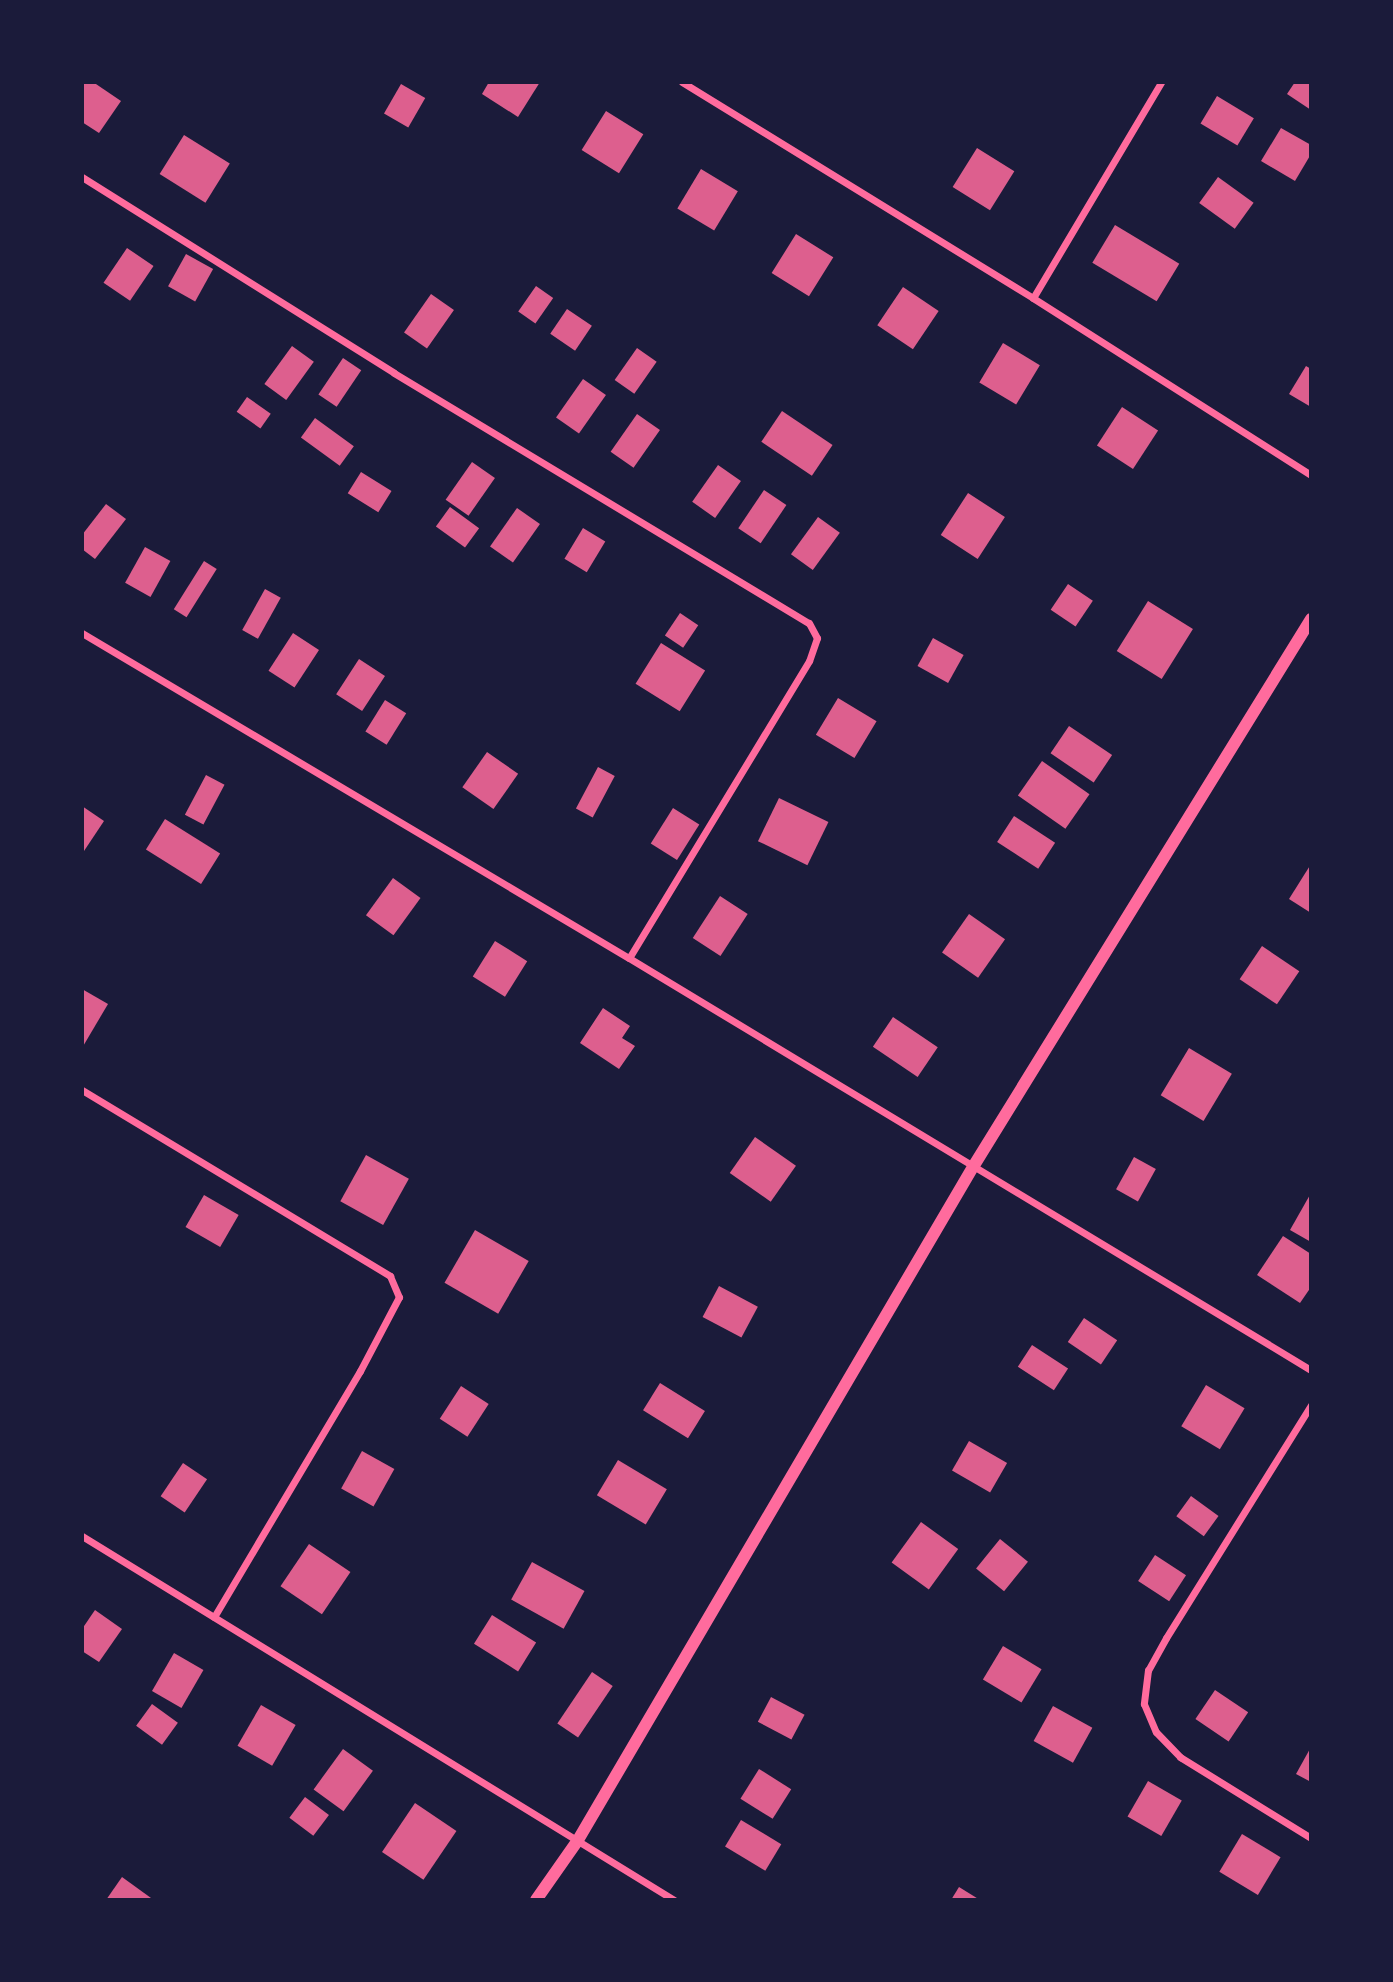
<!DOCTYPE html>
<style>
body{margin:0}
#map{position:relative;width:1393px;height:1982px;overflow:hidden;background:#1b1b3a;font-family:"Nunito Sans",sans-serif}
div>[style]{position:absolute}
.building>*{inset:0;background:#dd5f8e;transform-origin:0 0}
.minor>*{height:7px;margin:-3.5px;padding:0 3.5px;transform-origin:3.5px;border-radius:3.5px;background:#ff6b9d}
.tertiary>*{height:12px;margin:-6px;padding:0 6px;transform-origin:6px;border-radius:6px;background:#ff6b9d}
span{translate:-50% -50%;white-space:nowrap;text-align:center;line-height:1.15;-webkit-text-stroke:7px #1b1b3a;paint-order:stroke}
.frame{position:absolute;inset:0;border:84px solid #1b1b3a;pointer-events:none}
</style>
<div id="map">
<div class="building">
<i style="clip-path:polygon(82px 82px,93px 82px,121px 101px,99px 133px,82px 122px)"></i>
<i style="clip-path:polygon(489px 82px,540px 82px,518px 117px,482px 94px)"></i>
<i style="clip-path:polygon(1295px 82px,1311px 82px,1311px 110px,1287px 94px)"></i>
<i style="left:401px;top:84px;width:28px;height:34px;rotate:30deg"></i>
<i style="left:1217px;top:96px;width:43px;height:32px;rotate:31deg"></i>
<i style="left:606px;top:111px;width:44px;height:46px;rotate:32deg"></i>
<i style="clip-path:polygon(1281px 128px,1311px 145px,1311px 154px,1295px 181px,1261px 161px)"></i>
<i style="left:184px;top:135px;width:54px;height:46px;rotate:32deg"></i>
<i style="left:977px;top:148px;width:44px;height:46px;rotate:32deg"></i>
<i style="left:701px;top:169px;width:43px;height:46px;rotate:31deg"></i>
<i style="left:1218px;top:177px;width:44px;height:32px;rotate:36deg"></i>
<i style="left:1115px;top:225px;width:75px;height:44px;rotate:31deg"></i>
<i style="left:796px;top:234px;width:44px;height:46px;rotate:32deg"></i>
<i style="left:127px;top:248px;width:32px;height:42px;rotate:34deg"></i>
<i style="left:186px;top:254px;width:31px;height:37px;rotate:29deg"></i>
<i style="left:536px;top:286px;width:21px;height:31px;rotate:35deg"></i>
<i style="left:903px;top:287px;width:43px;height:46px;rotate:34deg"></i>
<i style="left:431px;top:294px;width:28px;height:47px;rotate:35deg"></i>
<i style="left:567px;top:309px;width:30px;height:30px;rotate:34deg"></i>
<i style="left:1003px;top:343px;width:43px;height:46px;rotate:31deg"></i>
<i style="left:292px;top:346px;width:27px;height:47px;rotate:36deg"></i>
<i style="left:637px;top:348px;width:24px;height:39px;rotate:35deg"></i>
<i style="left:343px;top:358px;width:22px;height:44px;rotate:34deg"></i>
<i style="clip-path:polygon(1306px 366px,1311px 369px,1311px 407px,1289px 394px)"></i>
<i style="left:583px;top:379px;width:28px;height:47px;rotate:35deg"></i>
<i style="left:247px;top:397px;width:29px;height:18px;rotate:35deg"></i>
<i style="left:1122px;top:407px;width:43px;height:46px;rotate:33deg"></i>
<i style="left:782px;top:411px;width:61px;height:37px;rotate:34deg"></i>
<i style="left:637px;top:414px;width:28px;height:46px;rotate:35deg"></i>
<i style="left:315px;top:418px;width:48px;height:24px;rotate:36deg"></i>
<i style="left:472px;top:462px;width:28px;height:46px;rotate:35deg"></i>
<i style="left:718px;top:465px;width:28px;height:45px;rotate:35deg"></i>
<i style="left:361px;top:472px;width:36px;height:25px;rotate:32deg"></i>
<i style="left:764px;top:490px;width:27px;height:46px;rotate:34deg"></i>
<i style="left:968px;top:493px;width:44px;height:50px;rotate:33deg"></i>
<i style="clip-path:polygon(106px 504px,126px 519px,95px 559px,82px 549px,82px 535px)"></i>
<i style="left:450px;top:507px;width:36px;height:24px;rotate:36deg"></i>
<i style="left:517px;top:508px;width:28px;height:47px;rotate:35deg"></i>
<i style="left:818px;top:517px;width:27px;height:46px;rotate:36deg"></i>
<i style="left:583px;top:528px;width:26px;height:36px;rotate:31deg"></i>
<i style="left:145px;top:547px;width:29px;height:41px;rotate:29deg"></i>
<i style="left:204px;top:561px;width:15px;height:57px;rotate:32deg"></i>
<i style="left:1068px;top:584px;width:30px;height:31px;rotate:34deg"></i>
<i style="left:265px;top:589px;width:18px;height:47px;rotate:29deg"></i>
<i style="left:1148px;top:601px;width:53px;height:59px;rotate:32deg"></i>
<i style="left:680px;top:613px;width:22px;height:27px;rotate:34deg"></i>
<i style="left:293px;top:633px;width:31px;height:45px;rotate:33deg"></i>
<i style="left:933px;top:638px;width:35px;height:32px;rotate:29deg"></i>
<i style="left:661px;top:643px;width:52px;height:48px;rotate:32deg"></i>
<i style="left:359px;top:659px;width:31px;height:42px;rotate:33deg"></i>
<i style="left:838px;top:698px;width:45px;height:43px;rotate:31deg"></i>
<i style="left:385px;top:700px;width:25px;height:37px;rotate:32deg"></i>
<i style="left:1069px;top:726px;width:52px;height:33px;rotate:34deg"></i>
<i style="left:487px;top:752px;width:38px;height:43px;rotate:35deg"></i>
<i style="left:1042px;top:761px;width:58px;height:42px;rotate:35deg"></i>
<i style="left:598px;top:767px;width:19px;height:47px;rotate:28deg"></i>
<i style="left:206px;top:775px;width:21px;height:45px;rotate:28deg"></i>
<i style="left:779px;top:798px;width:55px;height:48px;rotate:26deg"></i>
<i style="clip-path:polygon(82px 806px,104px 821px,82px 854px)"></i>
<i style="left:673px;top:808px;width:31px;height:42px;rotate:32deg"></i>
<i style="left:1014px;top:816px;width:49px;height:31px;rotate:33deg"></i>
<i style="left:165px;top:819px;width:65px;height:36px;rotate:32deg"></i>
<i style="clip-path:polygon(1311px 864px,1311px 913px,1289px 899px)"></i>
<i style="left:393px;top:878px;width:34px;height:46px;rotate:36deg"></i>
<i style="left:720px;top:896px;width:33px;height:50px;rotate:33deg"></i>
<i style="left:969px;top:914px;width:44px;height:47px;rotate:35deg"></i>
<i style="left:495px;top:941px;width:38px;height:42px;rotate:32deg"></i>
<i style="left:1262px;top:946px;width:45px;height:40px;rotate:34deg"></i>
<i style="clip-path:polygon(82px 989px,108px 1004px,82px 1048px)"></i>
<i style="clip-path:polygon(603px 1008px,630px 1026px,622px 1038px,635px 1046px,619px 1069px,580px 1043px)"></i>
<i style="left:893px;top:1017px;width:54px;height:36px;rotate:34deg"></i>
<i style="left:1189px;top:1048px;width:50px;height:55px;rotate:31deg"></i>
<i style="left:755px;top:1137px;width:50px;height:44px;rotate:35deg"></i>
<i style="left:366px;top:1155px;width:49px;height:53px;rotate:29deg"></i>
<i style="left:1134px;top:1157px;width:25px;height:37px;rotate:29deg"></i>
<i style="clip-path:polygon(1311px 1193px,1311px 1242px,1290px 1230px)"></i>
<i style="left:204px;top:1195px;width:40px;height:37px;rotate:30deg"></i>
<i style="left:475px;top:1230px;width:62px;height:61px;rotate:30deg"></i>
<i style="clip-path:polygon(1283px 1236px,1311px 1254px,1311px 1287px,1300px 1303px,1257px 1275px)"></i>
<i style="left:719px;top:1286px;width:44px;height:35px;rotate:28deg"></i>
<i style="left:1084px;top:1318px;width:40px;height:29px;rotate:34deg"></i>
<i style="left:1032px;top:1345px;width:43px;height:26px;rotate:33deg"></i>
<i style="left:660px;top:1383px;width:53px;height:32px;rotate:32deg"></i>
<i style="left:1206px;top:1385px;width:45px;height:48px;rotate:31deg"></i>
<i style="left:461px;top:1386px;width:33px;height:39px;rotate:33deg"></i>
<i style="left:969px;top:1441px;width:44px;height:34px;rotate:30deg"></i>
<i style="left:362px;top:1451px;width:37px;height:43px;rotate:29deg"></i>
<i style="left:618px;top:1460px;width:57px;height:41px;rotate:31deg"></i>
<i style="left:183px;top:1463px;width:29px;height:40px;rotate:34deg"></i>
<i style="left:1191px;top:1496px;width:34px;height:25px;rotate:36deg"></i>
<i style="left:921px;top:1522px;width:46px;height:50px;rotate:36deg"></i>
<i style="left:1000px;top:1539px;width:36px;height:38px;rotate:39deg"></i>
<i style="left:309px;top:1544px;width:50px;height:51px;rotate:34deg"></i>
<i style="left:1155px;top:1555px;width:37px;height:31px;rotate:33deg"></i>
<i style="left:532px;top:1562px;width:60px;height:43px;rotate:29deg"></i>
<i style="clip-path:polygon(95px 1610px,122px 1629px,99px 1662px,82px 1651px,82px 1629px)"></i>
<i style="left:492px;top:1615px;width:52px;height:34px;rotate:32deg"></i>
<i style="left:1003px;top:1646px;width:45px;height:39px;rotate:31deg"></i>
<i style="left:174px;top:1653px;width:34px;height:44px;rotate:30deg"></i>
<i style="left:592px;top:1672px;width:25px;height:62px;rotate:34deg"></i>
<i style="left:1215px;top:1690px;width:40px;height:35px;rotate:34deg"></i>
<i style="left:771px;top:1697px;width:38px;height:28px;rotate:28deg"></i>
<i style="left:152px;top:1704px;width:32px;height:27px;rotate:36deg"></i>
<i style="left:261px;top:1705px;width:40px;height:47px;rotate:30deg"></i>
<i style="left:1053px;top:1706px;width:45px;height:40px;rotate:29deg"></i>
<i style="clip-path:polygon(1311px 1747px,1311px 1782px,1296px 1774px)"></i>
<i style="left:343px;top:1749px;width:37px;height:50px;rotate:36deg"></i>
<i style="left:759px;top:1769px;width:38px;height:35px;rotate:32deg"></i>
<i style="left:1148px;top:1781px;width:39px;height:41px;rotate:30deg"></i>
<i style="left:305px;top:1797px;width:30px;height:26px;rotate:37deg"></i>
<i style="left:415px;top:1803px;width:50px;height:59px;rotate:34deg"></i>
<i style="left:741px;top:1820px;width:47px;height:31px;rotate:31deg"></i>
<i style="left:1242px;top:1834px;width:45px;height:44px;rotate:31deg"></i>
<i style="clip-path:polygon(122px 1877px,151px 1898px,149px 1900px,106px 1900px)"></i>
<i style="clip-path:polygon(959px 1887px,980px 1900px,951px 1900px)"></i>
</div>
<div class="minor">
<i style="left:682px;top:82px;width:412px;rotate:31.6deg"></i>
<i style="left:1033px;top:298px;width:330px;rotate:32.5deg"></i>
<i style="left:82px;top:177px;width:368px;rotate:32.1deg"></i>
<i style="left:394px;top:373px;width:484px;rotate:31.1deg"></i>
<i style="left:809px;top:623px;width:17px;rotate:62deg"></i>
<i style="left:817px;top:638px;width:24px;rotate:109deg"></i>
<i style="left:809px;top:661px;width:347px;rotate:121.2deg"></i>
<i style="left:1033px;top:298px;width:251px;rotate:-59.3deg"></i>
<i style="left:82px;top:633px;width:636px;rotate:30.72deg"></i>
<i style="left:629px;top:958px;width:797px;rotate:31.14deg"></i>
<i style="left:82px;top:1090px;width:360px;rotate:31.1deg"></i>
<i style="left:390px;top:1276px;width:23px;rotate:67deg"></i>
<i style="left:399px;top:1297px;width:84px;rotate:117.8deg"></i>
<i style="left:360px;top:1371px;width:286px;rotate:120.7deg"></i>
<i style="left:1311px;top:1405px;width:274px;rotate:121.9deg"></i>
<i style="left:1166px;top:1638px;width:37px;rotate:119deg"></i>
<i style="left:1148px;top:1670px;width:34px;rotate:97deg"></i>
<i style="left:1144px;top:1704px;width:30px;rotate:67deg"></i>
<i style="left:1156px;top:1732px;width:35px;rotate:46deg"></i>
<i style="left:1180px;top:1757px;width:154px;rotate:31.7deg"></i>
<i style="left:82px;top:1536px;width:695px;rotate:31.59deg"></i>
</div>
<div class="tertiary">
<i style="left:536px;top:1900px;width:73px;rotate:-55deg"></i>
<i style="left:578px;top:1840px;width:780px;rotate:-59.59deg"></i>
<i style="left:973px;top:1167px;width:644px;rotate:-58.33deg"></i>
</div>
<div class="frame"></div>
</div>
